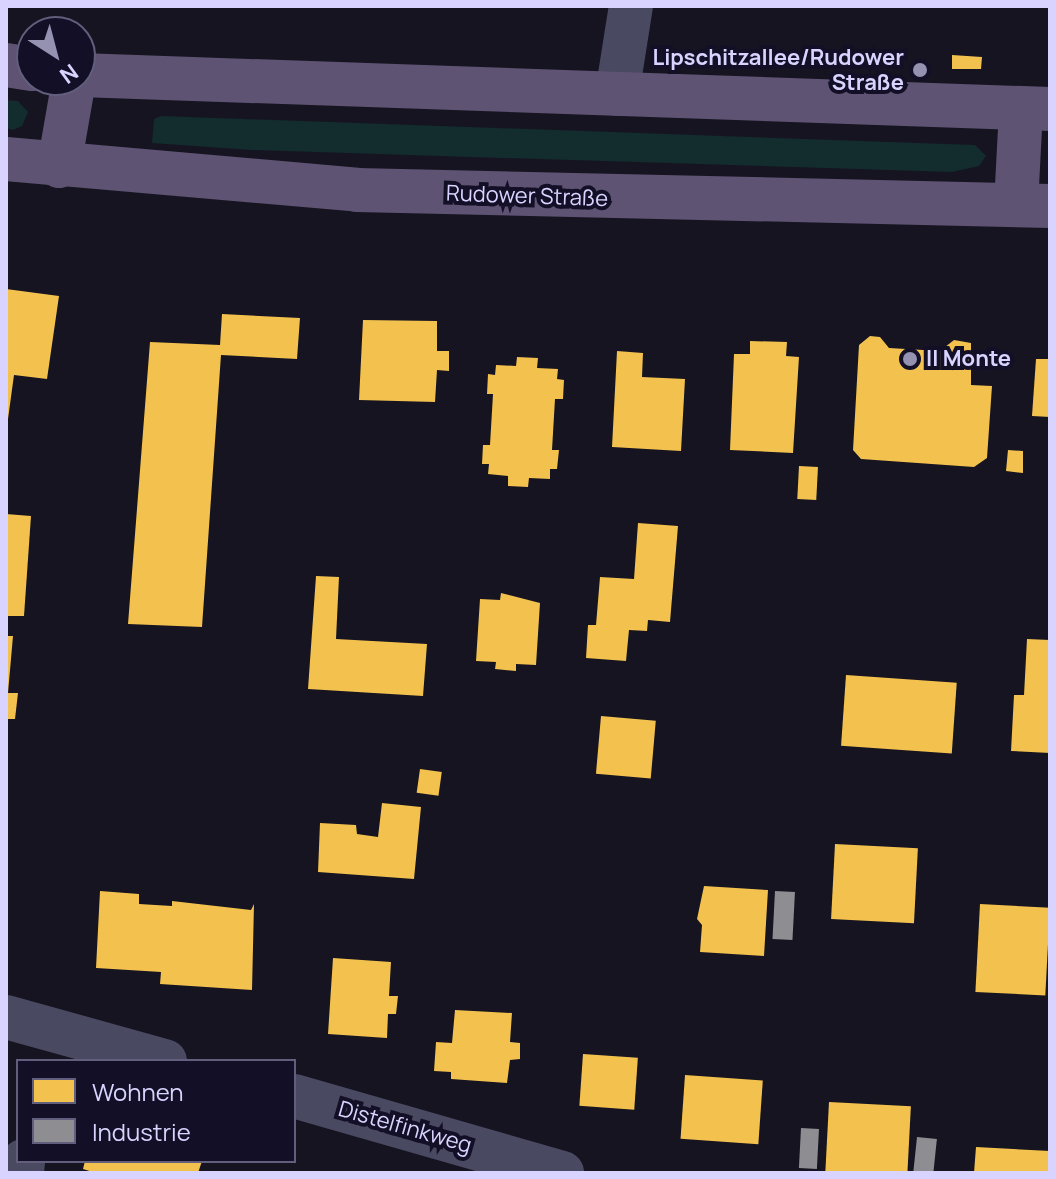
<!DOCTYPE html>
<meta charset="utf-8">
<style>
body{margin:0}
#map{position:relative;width:1056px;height:1179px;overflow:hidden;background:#161421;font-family:Manrope,sans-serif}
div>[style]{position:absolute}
.green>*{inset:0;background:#132c2d}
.homes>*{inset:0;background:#f2c14e;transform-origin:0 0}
.industry>*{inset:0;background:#8d8d92;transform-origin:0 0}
.minor>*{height:44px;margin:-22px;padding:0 22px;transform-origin:22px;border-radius:22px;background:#4a4962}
.major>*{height:44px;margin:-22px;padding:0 22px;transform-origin:22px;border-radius:22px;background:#5e5373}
.dots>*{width:22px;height:22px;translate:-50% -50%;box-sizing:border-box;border:4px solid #130f26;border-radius:50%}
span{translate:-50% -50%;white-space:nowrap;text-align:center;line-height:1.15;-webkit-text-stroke:8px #130f26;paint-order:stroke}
.poi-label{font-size:22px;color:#d9d4ff;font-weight:700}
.right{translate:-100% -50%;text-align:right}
.left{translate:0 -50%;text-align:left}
.street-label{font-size:22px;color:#d9d4ff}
.frame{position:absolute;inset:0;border:8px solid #d9d4ff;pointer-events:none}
.legend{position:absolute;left:16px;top:1059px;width:280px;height:104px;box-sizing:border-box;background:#130f26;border:2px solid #625e7d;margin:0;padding:10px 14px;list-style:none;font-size:24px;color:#d9d4ff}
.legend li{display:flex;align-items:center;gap:16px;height:40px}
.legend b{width:40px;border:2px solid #625e7d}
.north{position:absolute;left:16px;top:16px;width:80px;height:80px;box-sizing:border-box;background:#130f26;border:2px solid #625e7d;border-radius:50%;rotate:144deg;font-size:22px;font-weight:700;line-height:32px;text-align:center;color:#d9d4ff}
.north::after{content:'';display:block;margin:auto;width:28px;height:36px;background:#9591b1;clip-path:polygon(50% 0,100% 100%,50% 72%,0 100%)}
</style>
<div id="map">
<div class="green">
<i style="clip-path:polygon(6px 100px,18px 101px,28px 112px,22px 126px,13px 130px,6px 128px)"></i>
<i style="clip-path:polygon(161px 116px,975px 145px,986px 156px,979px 166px,952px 172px,251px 150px,152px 143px,154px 119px)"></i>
</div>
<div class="homes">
<i style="clip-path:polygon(952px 55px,982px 57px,981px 69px,952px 69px)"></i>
<i style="clip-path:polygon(6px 289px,59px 296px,47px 379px,14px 375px,8px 419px)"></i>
<i style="clip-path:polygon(222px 314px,300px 318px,297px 359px,221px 355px,202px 627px,128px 624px,150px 342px,220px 345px)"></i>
<i style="clip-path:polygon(363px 320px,437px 321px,437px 351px,449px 351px,449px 371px,437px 370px,435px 402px,359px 400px)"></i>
<i style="clip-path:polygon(870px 336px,880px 337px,889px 348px,940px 351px,954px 340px,971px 343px,971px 385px,992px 386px,987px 458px,974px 467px,861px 459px,853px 450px,859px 345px)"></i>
<i style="clip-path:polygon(750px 341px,787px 342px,786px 356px,799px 357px,793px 453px,730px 450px,734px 354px,750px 354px)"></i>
<i style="clip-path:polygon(617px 351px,643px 353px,642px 377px,685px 379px,681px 451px,612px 447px)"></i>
<i style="clip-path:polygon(517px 357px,538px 358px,537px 368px,558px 369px,557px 379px,564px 380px,563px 399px,555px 399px,552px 450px,559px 450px,557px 469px,550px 469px,550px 479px,529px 478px,528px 487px,508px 486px,508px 476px,488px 474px,489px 464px,482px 464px,483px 445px,490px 445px,493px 394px,487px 394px,488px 374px,495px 375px,496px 365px,516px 366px)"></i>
<i style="clip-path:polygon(1036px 359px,1050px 359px,1050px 417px,1032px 416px)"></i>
<i style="clip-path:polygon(1008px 450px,1023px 451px,1023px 473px,1006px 471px)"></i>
<i style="left:799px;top:466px;width:19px;height:33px;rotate:3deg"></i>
<i style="clip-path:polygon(6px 514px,31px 516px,24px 616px,6px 616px)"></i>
<i style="clip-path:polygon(638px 523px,678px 526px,670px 622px,648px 620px,647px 631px,629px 630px,626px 661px,586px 658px,588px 625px,596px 625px,600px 577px,634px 579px)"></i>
<i style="clip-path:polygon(316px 576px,339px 577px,336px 639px,427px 644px,423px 696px,308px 689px)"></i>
<i style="clip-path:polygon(501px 593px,540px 603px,536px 665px,516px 664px,516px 671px,495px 669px,496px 662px,476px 661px,480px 599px,500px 600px)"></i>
<i style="clip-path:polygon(6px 636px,13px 636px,8px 693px,18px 693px,15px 719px,6px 719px)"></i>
<i style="clip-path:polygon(1027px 639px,1050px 640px,1050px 753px,1011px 751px,1014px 695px,1024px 695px)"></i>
<i style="left:846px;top:675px;width:111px;height:71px;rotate:4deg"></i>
<i style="left:601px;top:716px;width:55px;height:58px;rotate:5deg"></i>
<i style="left:420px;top:769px;width:22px;height:24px;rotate:8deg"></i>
<i style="clip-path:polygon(382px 803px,421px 807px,414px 879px,318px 872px,320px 823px,356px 825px,357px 834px,378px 837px)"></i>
<i style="left:835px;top:844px;width:83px;height:75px;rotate:3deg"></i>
<i style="clip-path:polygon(704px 886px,768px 890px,764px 956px,700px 952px,702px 925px,697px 919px)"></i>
<i style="clip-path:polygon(100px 891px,139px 894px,139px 904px,172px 906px,172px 901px,251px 910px,254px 904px,252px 990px,160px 984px,161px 972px,96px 968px)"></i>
<i style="left:980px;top:904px;width:70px;height:88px;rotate:3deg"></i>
<i style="clip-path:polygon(333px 958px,391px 962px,389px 996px,398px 996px,396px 1014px,388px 1014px,387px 1038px,328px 1034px)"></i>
<i style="clip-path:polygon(455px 1010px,512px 1013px,510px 1042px,520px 1043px,520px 1059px,510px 1060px,507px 1083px,451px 1079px,451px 1072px,434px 1071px,436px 1042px,452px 1043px)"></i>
<i style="left:583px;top:1054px;width:55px;height:52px;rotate:4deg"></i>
<i style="left:685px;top:1075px;width:78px;height:64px;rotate:4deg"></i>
<i style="left:829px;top:1102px;width:82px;height:71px;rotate:3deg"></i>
<i style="clip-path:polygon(976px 1147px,1050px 1151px,1050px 1173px,974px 1173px)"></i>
<i style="clip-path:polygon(85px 1161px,202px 1161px,198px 1173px,96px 1173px,83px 1169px)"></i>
</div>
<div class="industry">
<i style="left:775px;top:891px;width:20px;height:48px;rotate:3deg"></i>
<i style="left:801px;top:1128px;width:18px;height:40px;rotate:3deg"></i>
<i style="left:917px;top:1137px;width:20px;height:36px;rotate:6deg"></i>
</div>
<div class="minor">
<i style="left:617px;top:94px;width:89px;rotate:-81deg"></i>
<i style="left:6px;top:1017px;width:165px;rotate:15.5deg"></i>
<i style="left:294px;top:1096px;width:279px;rotate:16deg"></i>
<i style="left:22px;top:1173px;width:12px;rotate:-85deg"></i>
</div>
<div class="major">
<i style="left:6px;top:65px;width:26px;rotate:9deg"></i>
<i style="left:80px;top:75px;width:971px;rotate:2.01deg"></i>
<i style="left:6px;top:159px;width:352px;rotate:5deg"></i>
<i style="left:357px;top:190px;width:693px;rotate:1.32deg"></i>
<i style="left:59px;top:166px;width:87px;rotate:-80.1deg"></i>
<i style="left:1016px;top:205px;width:97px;rotate:-87deg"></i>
</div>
<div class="dots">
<i style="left:920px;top:70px;background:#9591b1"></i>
<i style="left:910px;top:359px;background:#9591b1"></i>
</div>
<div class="poi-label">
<span class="right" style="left:904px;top:70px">Lipschitzallee/Rudower<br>Straße</span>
<span class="left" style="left:926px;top:359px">Il Monte</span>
</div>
<div class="street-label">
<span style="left:527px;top:196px;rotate:2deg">Rudower Straße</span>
<span style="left:405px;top:1127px;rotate:16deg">Distelfinkweg</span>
</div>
<div class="frame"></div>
<ul class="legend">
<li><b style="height:22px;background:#f2c14e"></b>Wohnen</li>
<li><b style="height:22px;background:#8d8d92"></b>Industrie</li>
</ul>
<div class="north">N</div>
</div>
